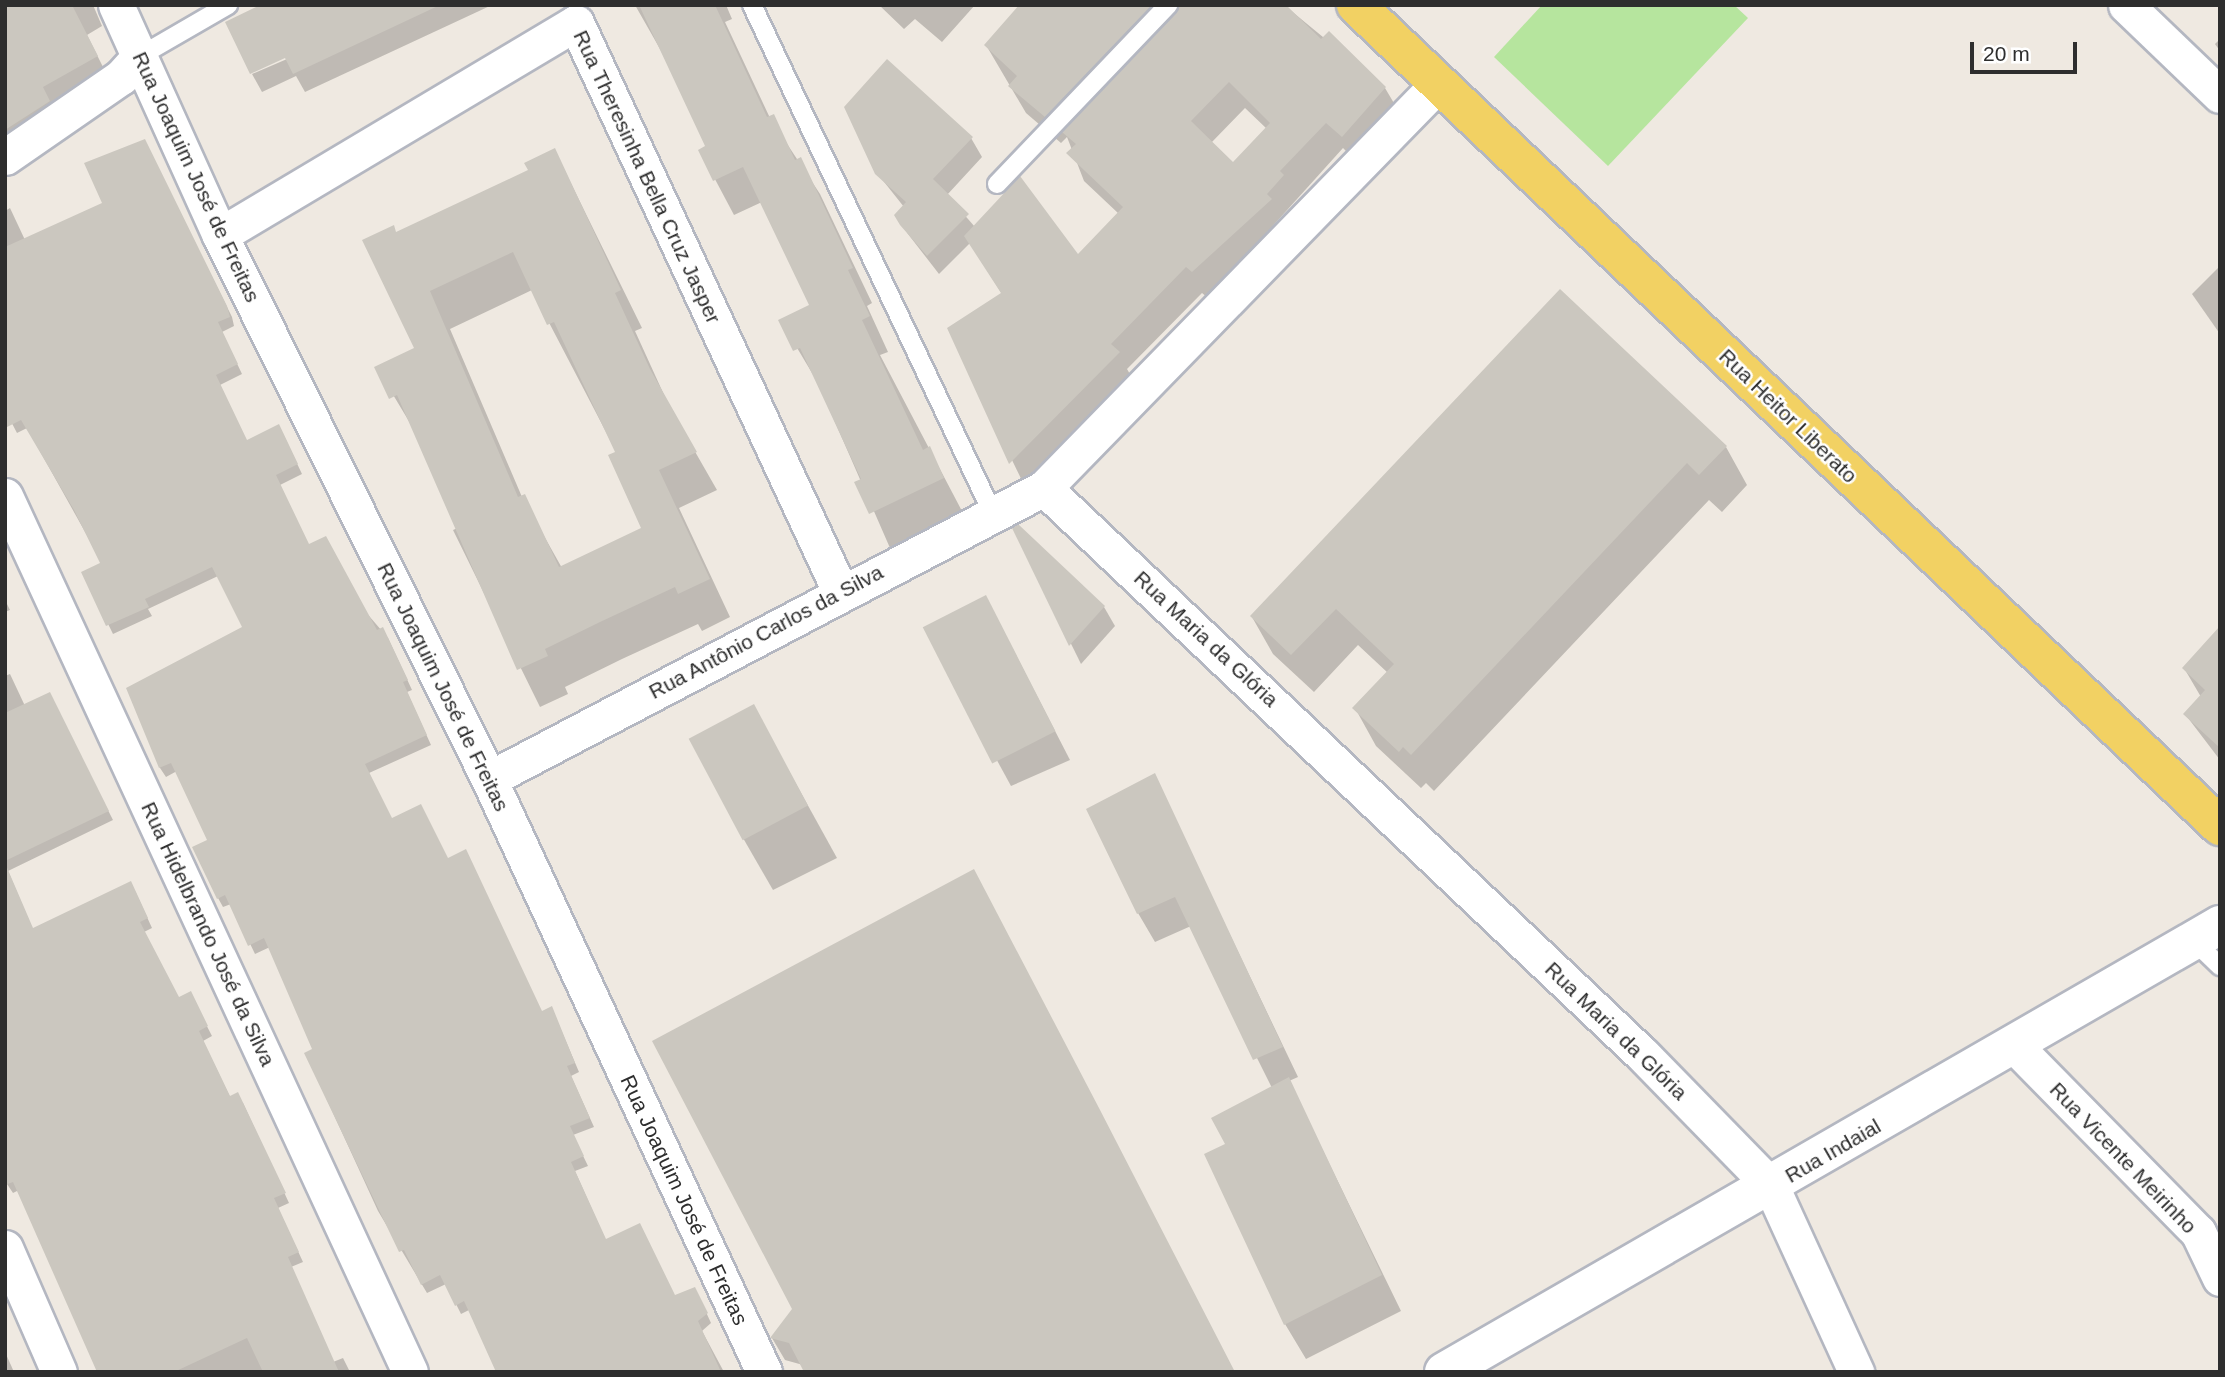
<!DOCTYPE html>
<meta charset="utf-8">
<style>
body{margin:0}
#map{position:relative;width:2225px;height:1377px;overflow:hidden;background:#efe9e1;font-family:Arial,sans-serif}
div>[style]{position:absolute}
.green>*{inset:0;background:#b6e59e}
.shadow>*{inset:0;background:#0003}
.building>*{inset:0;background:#cbc7bf;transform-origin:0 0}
.roads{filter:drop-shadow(2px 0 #b4b7c1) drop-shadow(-2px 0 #b4b7c1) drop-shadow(0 2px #b4b7c1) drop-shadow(0 -2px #b4b7c1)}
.lane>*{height:18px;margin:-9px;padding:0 9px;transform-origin:9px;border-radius:9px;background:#fff}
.street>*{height:35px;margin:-17.5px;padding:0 17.5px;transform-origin:17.5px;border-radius:17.5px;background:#fff}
.secondary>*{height:38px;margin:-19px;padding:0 19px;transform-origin:19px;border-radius:19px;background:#fff}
.primary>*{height:38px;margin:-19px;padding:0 19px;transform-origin:19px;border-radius:19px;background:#f2d163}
span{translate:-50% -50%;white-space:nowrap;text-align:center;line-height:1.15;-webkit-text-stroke:5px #fff;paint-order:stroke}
.street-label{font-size:21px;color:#2e2e2e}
.frame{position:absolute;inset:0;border:7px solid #2e2e2e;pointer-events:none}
.scale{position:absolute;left:1970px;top:42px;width:107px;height:32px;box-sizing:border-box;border:4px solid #2e2e2e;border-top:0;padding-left:9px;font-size:21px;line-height:24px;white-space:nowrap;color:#2e2e2e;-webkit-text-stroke:5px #fff;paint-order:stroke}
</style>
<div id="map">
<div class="green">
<i style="clip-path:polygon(1542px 5px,1734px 5px,1748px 18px,1608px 166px,1494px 57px)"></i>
</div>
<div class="shadow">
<i style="clip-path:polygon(5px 5px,93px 5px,102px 26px,87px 35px,109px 79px,19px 152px,5px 129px)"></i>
<i style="clip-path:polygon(263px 5px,492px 5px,305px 92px,296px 76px,262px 92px,252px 74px,294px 56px)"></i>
<i style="clip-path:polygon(635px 5px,726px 5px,732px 19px,725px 22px,770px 118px,820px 194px,872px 303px,867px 306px,888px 352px,880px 355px,963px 513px,890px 548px,818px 383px,781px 321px,812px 306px,762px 202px,734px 215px,700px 151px,707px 147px,672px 70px)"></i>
<i style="clip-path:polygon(879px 5px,975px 5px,942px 42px,915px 19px,904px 29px)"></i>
<i style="clip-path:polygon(evenodd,1021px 5px,1284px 5px,1385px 88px,1401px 115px,1358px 163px,1343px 148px,1208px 298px,1202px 293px,1127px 369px,1134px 381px,1026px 489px,949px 329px,1002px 294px,970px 243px,939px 274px,908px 234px,897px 215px,904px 207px,877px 173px,971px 138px,982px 157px,947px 195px,975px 227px,1077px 257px,1119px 214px,1084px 181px,1067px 137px,1061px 143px,1026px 113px,986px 45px,1021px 5px,1245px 108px,1267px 129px,1234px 164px,1211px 143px,1245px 108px)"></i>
<i style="clip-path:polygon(2220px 39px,2220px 51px,2215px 44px)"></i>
<i style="clip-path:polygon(149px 150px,232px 317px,234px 326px,222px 332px,242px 374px,220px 385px,247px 442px,284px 436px,302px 474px,280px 485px,309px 546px,388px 638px,412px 690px,407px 692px,431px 745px,369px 773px,392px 820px,447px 860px,542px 1013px,556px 1018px,579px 1072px,571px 1076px,594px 1127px,573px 1135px,588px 1166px,575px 1171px,606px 1241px,675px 1297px,700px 1299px,711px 1323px,702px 1331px,724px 1372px,498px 1372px,469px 1310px,461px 1314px,446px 1284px,427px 1293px,378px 1211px,306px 1054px,314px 1050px,270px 947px,255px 954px,231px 904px,223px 907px,218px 898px,209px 841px,177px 771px,166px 777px,160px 768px,128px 689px,245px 628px,218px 576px,148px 609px,152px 616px,113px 634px,83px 573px,103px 564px,27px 428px,17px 433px,5px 410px,5px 211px,10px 208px,25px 240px,104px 204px)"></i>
<i style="clip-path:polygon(evenodd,555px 151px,642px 328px,635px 331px,670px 408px,717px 490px,679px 508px,730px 617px,702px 631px,698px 624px,622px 659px,565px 687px,568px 694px,540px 707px,453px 530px,460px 527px,416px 433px,377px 368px,416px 349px,397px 234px,530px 171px,555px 151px,532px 290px,617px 453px,643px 529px,562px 568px,522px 497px,450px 329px,532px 290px)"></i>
<i style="clip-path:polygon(2220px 266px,2220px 334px,2192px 294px)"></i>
<i style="clip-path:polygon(1726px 447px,1747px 485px,1722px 512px,1709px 500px,1434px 791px,1426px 783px,1421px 788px,1376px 746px,1355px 708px,1388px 673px,1358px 645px,1314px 692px,1273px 654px,1252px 617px)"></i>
<i style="clip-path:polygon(1014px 528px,1104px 607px,1115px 626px,1081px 664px)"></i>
<i style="clip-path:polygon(5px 600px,10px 610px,5px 612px)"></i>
<i style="clip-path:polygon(1001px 626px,1070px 760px,1011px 786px,928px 634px)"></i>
<i style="clip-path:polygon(2220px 629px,2220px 760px,2185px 714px,2201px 697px,2184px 668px)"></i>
<i style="clip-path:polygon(10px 674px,25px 706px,54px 704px,113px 820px,8px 871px,33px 930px,136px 893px,152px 928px,144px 932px,178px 999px,195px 1003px,212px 1036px,203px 1041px,230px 1097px,243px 1103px,289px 1203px,278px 1208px,303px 1262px,291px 1267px,333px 1362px,343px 1358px,350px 1372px,102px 1372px,19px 1190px,13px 1193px,7px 1184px,5px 676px)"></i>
<i style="clip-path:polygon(753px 706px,837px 858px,773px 890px,743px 838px)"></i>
<i style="clip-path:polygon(1154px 776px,1298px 1077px,1289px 1081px,1401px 1311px,1306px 1359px,1285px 1324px,1227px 1144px,1272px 1088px,1191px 926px,1155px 942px,1138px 913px)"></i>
<i style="clip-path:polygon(973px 871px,803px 1365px,785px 1360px,772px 1338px,794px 1309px)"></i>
<i style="clip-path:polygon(5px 1352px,14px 1372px,5px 1372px)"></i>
</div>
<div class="building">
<i style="clip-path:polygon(5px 5px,72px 5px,98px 56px,43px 87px,50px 101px,5px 130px)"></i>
<i style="clip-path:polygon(260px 5px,440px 5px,293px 74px,285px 58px,250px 74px,225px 22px)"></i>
<i style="clip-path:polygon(639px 5px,715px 5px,767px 117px,774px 114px,795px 160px,801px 157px,853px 268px,848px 270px,870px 316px,862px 320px,923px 450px,930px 446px,944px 478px,869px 514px,854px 482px,861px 479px,800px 348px,793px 351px,778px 320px,809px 305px,743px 167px,713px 181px,698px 150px,705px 146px)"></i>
<i style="clip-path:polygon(1019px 5px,1152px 5px,1045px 117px,1008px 86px,1017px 76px,984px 45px)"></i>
<i style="clip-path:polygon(evenodd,1179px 5px,1286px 5px,1321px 39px,1329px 31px,1386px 87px,1342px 137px,1326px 123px,1280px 171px,1284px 175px,1267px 194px,1272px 199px,1192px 272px,1186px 267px,1111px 344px,1120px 352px,1009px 464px,947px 328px,1001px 293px,964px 236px,1020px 176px,1078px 254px,1123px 207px,1066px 153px,1076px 144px,1062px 132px,1179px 5px,1229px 82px,1270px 123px,1233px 162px,1191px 121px,1229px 82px)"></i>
<i style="clip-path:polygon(887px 59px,973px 137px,933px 179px,969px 214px,927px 256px,900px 225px,894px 215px,906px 202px,875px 174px,844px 107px)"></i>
<i style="clip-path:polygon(145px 139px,227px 306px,230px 317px,218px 322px,238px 364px,216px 375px,247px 440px,279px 424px,298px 464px,276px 475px,309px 544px,326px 536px,377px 630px,383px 627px,408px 680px,403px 682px,427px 735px,365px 764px,392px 818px,421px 804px,448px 858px,466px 849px,542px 1011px,552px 1006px,575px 1063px,567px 1066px,590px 1118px,570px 1126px,584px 1156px,571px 1162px,606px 1239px,640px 1223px,675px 1295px,695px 1287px,708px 1313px,698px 1321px,721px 1372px,496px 1372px,464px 1301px,455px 1306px,440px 1275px,421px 1285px,404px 1250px,399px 1252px,304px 1053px,312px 1049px,264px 938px,248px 946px,225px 895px,217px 899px,192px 847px,207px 840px,171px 763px,159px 768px,126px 688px,242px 627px,212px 567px,145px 599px,149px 607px,106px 626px,81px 572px,100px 563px,74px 510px,21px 420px,5px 428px,5px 247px,102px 203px,84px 163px)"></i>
<i style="clip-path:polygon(evenodd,555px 148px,621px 290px,615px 293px,650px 369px,697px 452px,659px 470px,710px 579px,678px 594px,675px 587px,600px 622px,545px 649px,548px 656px,517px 670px,397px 395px,389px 399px,374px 367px,414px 348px,362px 240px,394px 225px,396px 232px,528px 170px,524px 163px,555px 148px,513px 252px,547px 325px,554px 322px,615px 452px,608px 455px,641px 528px,559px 567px,525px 494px,518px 497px,430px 291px,513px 252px)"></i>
<i style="clip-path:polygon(1560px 289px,1727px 446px,1699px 475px,1687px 463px,1411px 755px,1403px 747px,1399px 752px,1352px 708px,1394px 664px,1336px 609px,1291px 655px,1250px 616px)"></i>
<i style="clip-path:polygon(1018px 524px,1105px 606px,1069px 646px,1012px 528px)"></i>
<i style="left:986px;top:595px;width:153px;height:71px;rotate:63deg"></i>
<i style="clip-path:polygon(2220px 626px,2220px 748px,2183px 714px,2205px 690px,2182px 668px)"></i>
<i style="clip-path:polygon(50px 692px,109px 811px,5px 861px,5px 713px)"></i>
<i style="left:754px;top:704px;width:115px;height:74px;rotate:62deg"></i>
<i style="clip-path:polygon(1155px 773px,1283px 1047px,1253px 1060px,1175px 897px,1137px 914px,1086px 809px)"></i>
<i style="clip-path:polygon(5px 863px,33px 928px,131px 881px,148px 918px,140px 922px,179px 997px,191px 991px,208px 1026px,199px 1031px,230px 1096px,238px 1092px,286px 1193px,274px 1198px,299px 1252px,288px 1257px,339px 1372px,263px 1372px,247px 1338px,174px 1372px,97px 1372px,13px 1182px,5px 1185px)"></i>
<i style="clip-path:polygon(974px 869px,1099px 1108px,1235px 1372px,804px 1372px,789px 1343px,770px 1338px,792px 1309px,652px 1041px)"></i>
<i style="clip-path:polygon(1289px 1077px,1382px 1275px,1284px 1325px,1204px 1154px,1225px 1144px,1211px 1118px)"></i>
</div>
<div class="roads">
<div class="lane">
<i style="left:752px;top:5px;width:563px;rotate:64.66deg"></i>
<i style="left:140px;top:56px;width:102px;rotate:-30.1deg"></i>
<i style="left:997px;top:184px;width:248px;rotate:-46.3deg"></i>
<i style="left:2195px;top:942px;width:35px;rotate:44deg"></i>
</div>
<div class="street">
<i style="left:116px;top:5px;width:252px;rotate:65.7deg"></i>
<i style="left:220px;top:235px;width:607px;rotate:63.69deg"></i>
<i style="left:489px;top:779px;width:654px;rotate:65.12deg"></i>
<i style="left:2126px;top:5px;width:130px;rotate:43.8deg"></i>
<i style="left:1438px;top:84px;width:564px;rotate:134.28deg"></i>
<i style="left:1044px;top:488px;width:826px;rotate:43.43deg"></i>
<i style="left:1644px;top:1056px;width:182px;rotate:45.7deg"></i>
<i style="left:1771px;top:1186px;width:205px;rotate:65.4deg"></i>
<i style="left:5px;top:157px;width:141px;rotate:-34.6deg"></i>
<i style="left:121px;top:77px;width:28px;rotate:-48deg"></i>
<i style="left:220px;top:235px;width:414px;rotate:-30.8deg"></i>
<i style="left:576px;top:23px;width:626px;rotate:65.07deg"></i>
<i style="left:5px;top:496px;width:965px;rotate:65.19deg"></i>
<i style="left:489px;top:779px;width:627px;rotate:-27.67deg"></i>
<i style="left:2015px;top:1046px;width:261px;rotate:45.5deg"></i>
<i style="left:2198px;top:1232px;width:51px;rotate:64.4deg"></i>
<i style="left:5px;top:1248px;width:135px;rotate:66.5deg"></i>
</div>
<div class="secondary">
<i style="left:1444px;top:1372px;width:896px;rotate:-29.94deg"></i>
</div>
<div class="primary">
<i style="left:1356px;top:5px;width:1192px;rotate:43.54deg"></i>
</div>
</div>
<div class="street-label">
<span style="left:196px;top:177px;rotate:65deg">Rua Joaquim José de Freitas</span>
<span style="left:647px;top:177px;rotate:65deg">Rua Theresinha Bella Cruz Jasper</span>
<span style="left:1788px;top:416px;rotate:44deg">Rua Heitor Liberato</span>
<span style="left:766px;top:632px;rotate:-28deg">Rua Antônio Carlos da Silva</span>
<span style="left:1206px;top:639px;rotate:43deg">Rua Maria da Glória</span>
<span style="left:443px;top:687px;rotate:64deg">Rua Joaquim José de Freitas</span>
<span style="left:208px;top:934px;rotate:65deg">Rua Hidelbrando José da Silva</span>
<span style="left:1616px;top:1031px;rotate:44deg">Rua Maria da Glória</span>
<span style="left:1833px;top:1151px;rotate:-30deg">Rua Indaial</span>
<span style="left:2123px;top:1158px;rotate:46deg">Rua Vicente Meirinho</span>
<span style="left:684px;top:1200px;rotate:65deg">Rua Joaquim José de Freitas</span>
</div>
<div class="frame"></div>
<div class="scale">20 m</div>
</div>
